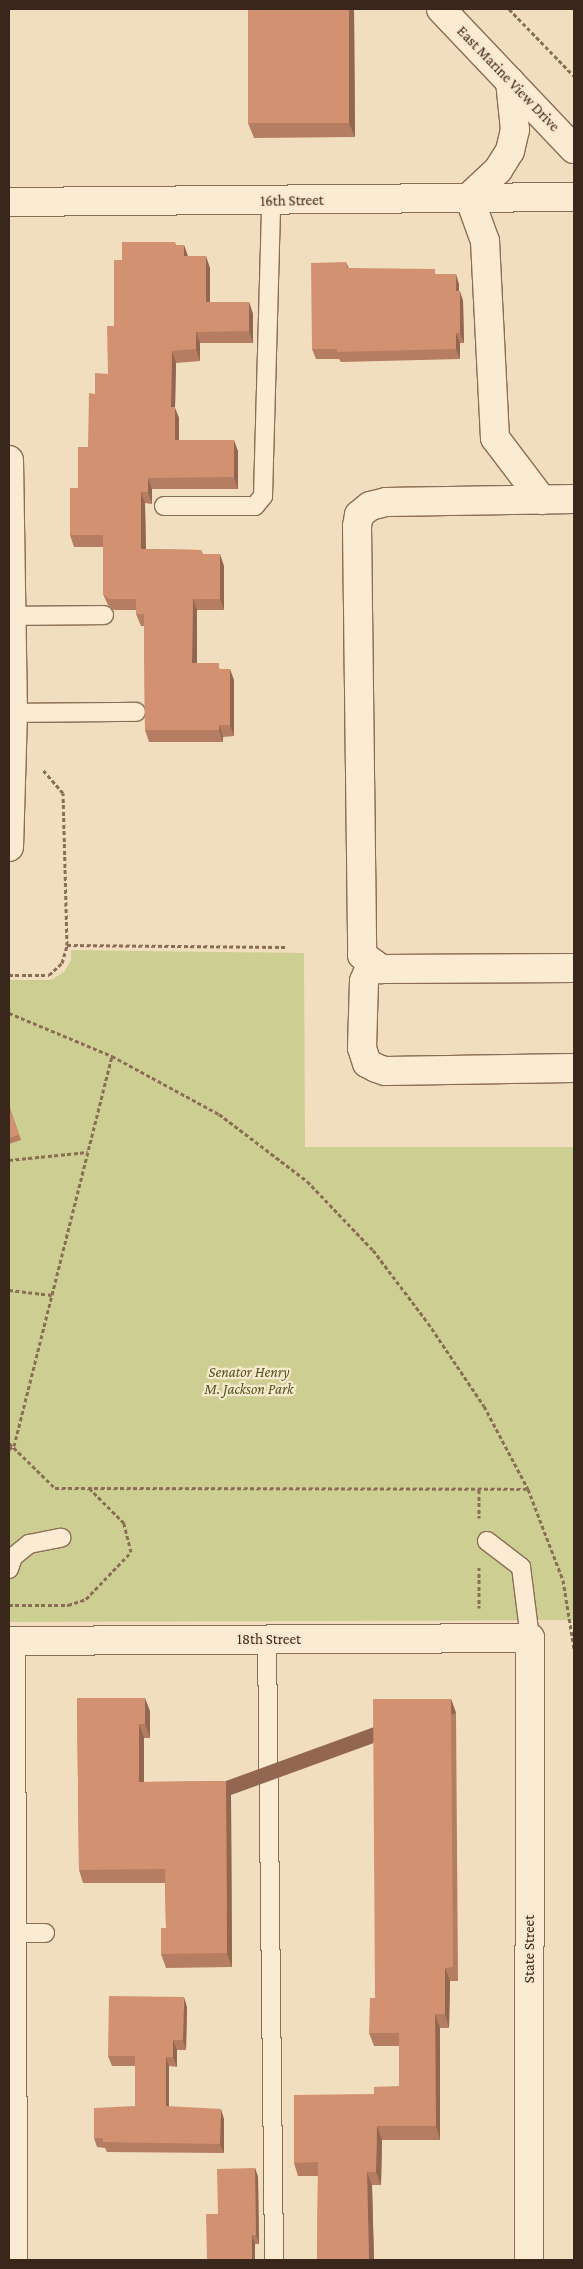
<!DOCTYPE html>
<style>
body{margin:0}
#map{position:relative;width:583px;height:2269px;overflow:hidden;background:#f1debe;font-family:"Crimson Pro",serif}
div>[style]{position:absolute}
.green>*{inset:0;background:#cdcf92}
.path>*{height:3px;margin-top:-1.5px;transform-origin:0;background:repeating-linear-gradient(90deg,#8b6d56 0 4px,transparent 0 6.5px)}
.roads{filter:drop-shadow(1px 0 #8b6d56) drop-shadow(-1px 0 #8b6d56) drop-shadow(0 1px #8b6d56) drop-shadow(0 -1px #8b6d56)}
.service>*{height:18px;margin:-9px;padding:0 9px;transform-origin:9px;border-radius:9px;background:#fbebd2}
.minor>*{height:28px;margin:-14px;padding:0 14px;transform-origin:14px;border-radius:14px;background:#fbebd2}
.tertiary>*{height:28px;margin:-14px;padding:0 14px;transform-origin:14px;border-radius:14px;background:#fbebd2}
.secondary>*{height:28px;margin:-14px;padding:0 14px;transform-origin:14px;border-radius:14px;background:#fbebd2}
.wall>*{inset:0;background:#b57d61}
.shaded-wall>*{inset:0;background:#93664f;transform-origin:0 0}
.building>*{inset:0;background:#d29171;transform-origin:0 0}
span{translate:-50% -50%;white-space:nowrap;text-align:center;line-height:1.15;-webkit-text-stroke:4.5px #f8e8ce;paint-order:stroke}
.street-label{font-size:15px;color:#39271b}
.park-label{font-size:15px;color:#4e5720;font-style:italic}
.frame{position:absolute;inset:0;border:10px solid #39271b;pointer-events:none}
</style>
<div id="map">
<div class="green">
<i style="clip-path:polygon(71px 950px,304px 953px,305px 1147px,574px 1147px,574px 1620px,9px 1622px,9px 980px,51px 980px,64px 972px,71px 960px)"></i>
</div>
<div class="path">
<i style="left:509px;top:9px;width:93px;rotate:45.9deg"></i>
<i style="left:67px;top:945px;width:218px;rotate:0.5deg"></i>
<i style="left:9px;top:975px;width:40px"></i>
<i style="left:49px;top:975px;width:18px;rotate:-43deg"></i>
<i style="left:62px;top:963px;width:19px;rotate:-74deg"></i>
<i style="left:67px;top:945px;width:152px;rotate:-91.5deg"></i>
<i style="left:63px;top:793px;width:30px;rotate:-131deg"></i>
<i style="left:9px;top:1013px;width:112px;rotate:22.7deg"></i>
<i style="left:112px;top:1056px;width:122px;rotate:28.5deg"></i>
<i style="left:219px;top:1114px;width:111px;rotate:37.3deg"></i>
<i style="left:307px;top:1181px;width:95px;rotate:46.3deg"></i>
<i style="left:373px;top:1250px;width:91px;rotate:53deg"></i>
<i style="left:428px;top:1323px;width:100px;rotate:56deg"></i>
<i style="left:484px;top:1406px;width:94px;rotate:62.1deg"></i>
<i style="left:528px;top:1489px;width:97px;rotate:69deg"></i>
<i style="left:563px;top:1580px;width:70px;rotate:80.9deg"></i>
<i style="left:9px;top:1160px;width:79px;rotate:-5.8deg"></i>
<i style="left:9px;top:1290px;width:43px;rotate:6.6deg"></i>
<i style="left:9px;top:1443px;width:64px;rotate:44.4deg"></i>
<i style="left:55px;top:1488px;width:473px;rotate:0.1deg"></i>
<i style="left:9px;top:1449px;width:6px;rotate:-31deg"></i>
<i style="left:14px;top:1446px;width:402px;rotate:-75.9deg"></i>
<i style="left:479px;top:1490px;width:28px;rotate:90deg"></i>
<i style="left:479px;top:1567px;width:41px;rotate:90deg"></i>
<i style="left:9px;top:1605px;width:59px"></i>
<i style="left:68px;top:1605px;width:19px;rotate:-18deg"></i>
<i style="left:86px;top:1599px;width:65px;rotate:-46.2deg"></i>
<i style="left:131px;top:1552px;width:30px;rotate:-104deg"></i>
<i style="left:124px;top:1523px;width:48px;rotate:-135deg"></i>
</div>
<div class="roads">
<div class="service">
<i style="left:164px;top:506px;width:91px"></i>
<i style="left:255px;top:506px;width:13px;rotate:-51deg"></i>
<i style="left:263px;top:496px;width:295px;rotate:-88.4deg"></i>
<i style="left:11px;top:616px;width:93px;rotate:-0.6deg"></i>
<i style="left:13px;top:713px;width:123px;rotate:-0.5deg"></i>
<i style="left:487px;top:1541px;width:43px;rotate:37.4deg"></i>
<i style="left:521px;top:1567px;width:72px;rotate:82.8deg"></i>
<i style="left:9px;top:1569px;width:13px;rotate:-72deg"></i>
<i style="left:13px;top:1557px;width:21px;rotate:-39deg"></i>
<i style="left:29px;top:1544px;width:33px;rotate:-11deg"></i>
<i style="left:267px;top:1640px;width:620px;rotate:89.35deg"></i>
<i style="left:13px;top:1933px;width:32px"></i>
</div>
<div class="minor">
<i style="left:469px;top:197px;width:47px;rotate:70deg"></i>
<i style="left:485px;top:241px;width:197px;rotate:87.1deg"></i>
<i style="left:495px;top:438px;width:78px;rotate:52.8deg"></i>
<i style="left:9px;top:460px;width:253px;rotate:89.1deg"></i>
<i style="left:13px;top:713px;width:134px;rotate:91.7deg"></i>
<i style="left:574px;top:499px;width:188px;rotate:179.1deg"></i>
<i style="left:386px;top:502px;width:16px;rotate:166deg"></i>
<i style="left:370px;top:506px;width:14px;rotate:141deg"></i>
<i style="left:359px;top:515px;width:11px;rotate:100deg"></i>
<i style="left:357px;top:526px;width:429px;rotate:89.3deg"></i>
<i style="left:362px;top:955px;width:24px;rotate:36deg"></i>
<i style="left:381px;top:969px;width:193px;rotate:-0.3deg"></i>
<i style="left:371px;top:964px;width:18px;rotate:112deg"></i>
<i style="left:364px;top:981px;width:67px;rotate:91.7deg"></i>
<i style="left:362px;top:1048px;width:16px;rotate:72deg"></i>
<i style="left:367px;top:1063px;width:10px;rotate:29deg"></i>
<i style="left:376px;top:1068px;width:9px;rotate:18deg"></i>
<i style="left:385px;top:1071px;width:189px;rotate:-0.9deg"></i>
<i style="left:9px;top:1641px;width:521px;rotate:-0.33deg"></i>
<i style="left:530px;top:1638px;width:622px;rotate:90.09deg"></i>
<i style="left:11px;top:1641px;width:619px;rotate:89.81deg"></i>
</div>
<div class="tertiary">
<i style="left:9px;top:202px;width:565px;rotate:-0.51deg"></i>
</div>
<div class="secondary">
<i style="left:441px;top:9px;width:193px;rotate:46.5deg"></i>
<i style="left:469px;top:197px;width:40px;rotate:-43deg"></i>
<i style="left:498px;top:170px;width:22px;rotate:-58deg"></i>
<i style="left:510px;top:151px;width:22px;rotate:-77deg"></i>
<i style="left:515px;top:130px;width:49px;rotate:-95.8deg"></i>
</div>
</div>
<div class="wall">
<i style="clip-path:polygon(248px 9px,354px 9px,355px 137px,254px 138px,248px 123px)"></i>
<i style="clip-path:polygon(175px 242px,176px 245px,184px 245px,188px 256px,210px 268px,210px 302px,249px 302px,253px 314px,253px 343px,200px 343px,200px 361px,176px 363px,175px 408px,179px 418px,179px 440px,238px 451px,238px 489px,152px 489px,152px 504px,145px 503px,146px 549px,201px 550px,203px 554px,224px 566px,224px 610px,197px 610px,197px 663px,221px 669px,234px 680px,234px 736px,223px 737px,223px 742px,149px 742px,145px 730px,144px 626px,141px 626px,136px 614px,136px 610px,113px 610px,108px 605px,103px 594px,103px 547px,74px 547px,70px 535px,78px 488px,88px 447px,95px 394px,108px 374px,122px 260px)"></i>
<i style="clip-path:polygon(346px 262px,349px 268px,437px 274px,459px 284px,459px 291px,463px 301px,464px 343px,460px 343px,460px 359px,341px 362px,339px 359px,316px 359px,312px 349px)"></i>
<i style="clip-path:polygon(9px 1105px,21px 1140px,9px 1144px)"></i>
<i style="clip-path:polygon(77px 1698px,150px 1711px,150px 1738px,144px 1738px,144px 1782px,226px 1781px,231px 1795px,232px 1967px,166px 1968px,161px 1954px,166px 1928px,165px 1883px,83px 1883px,79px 1870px)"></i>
<i style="clip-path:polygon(451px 1699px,456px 1713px,458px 1981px,450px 1981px,449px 2028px,440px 2028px,440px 2140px,382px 2140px,381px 2185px,372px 2185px,374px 2260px,317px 2260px,318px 2176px,298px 2176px,294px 2163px,374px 2094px,399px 2086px,399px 2046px,374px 2046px,369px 2033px,375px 1998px)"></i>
<i style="clip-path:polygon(187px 2007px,186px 2050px,177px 2050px,177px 2067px,169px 2066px,169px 2107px,224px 2119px,224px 2153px,107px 2152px,105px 2148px,97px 2147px,94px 2138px,135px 2106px,135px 2066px,112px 2066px,108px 2056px)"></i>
<i style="clip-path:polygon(255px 2168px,258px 2177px,259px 2244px,255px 2244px,255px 2260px,207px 2260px,218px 2214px)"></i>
</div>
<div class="shaded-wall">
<i style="clip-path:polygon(349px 9px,354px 9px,355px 137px,349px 123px)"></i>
<i style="clip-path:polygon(184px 245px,188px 257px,184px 256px)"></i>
<i style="clip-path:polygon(206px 256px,210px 268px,210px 314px,206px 302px)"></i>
<i style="clip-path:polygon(456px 274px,459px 284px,459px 301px,456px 291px)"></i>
<i style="clip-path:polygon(460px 291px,463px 301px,464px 343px,460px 333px)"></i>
<i style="clip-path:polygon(249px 302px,253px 314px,253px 343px,249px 331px)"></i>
<i style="clip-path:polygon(196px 332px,200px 343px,200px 361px,196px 349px)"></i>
<i style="clip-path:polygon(456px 333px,460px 343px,460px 359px,456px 349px)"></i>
<i style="clip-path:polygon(172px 351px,176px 363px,175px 408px,179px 418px,179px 452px,175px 440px,171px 407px)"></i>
<i style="clip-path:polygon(234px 440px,238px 451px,238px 489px,234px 477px)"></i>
<i style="clip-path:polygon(148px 478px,152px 489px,152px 504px,148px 492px)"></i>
<i style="clip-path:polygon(141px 492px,145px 503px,146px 561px,141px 549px)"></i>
<i style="clip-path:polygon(220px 554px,224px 566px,224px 610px,220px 599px)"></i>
<i style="clip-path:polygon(193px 599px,197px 610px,197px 675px,192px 663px)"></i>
<i style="clip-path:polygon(230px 669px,234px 680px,234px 736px,230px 725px)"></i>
<i style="clip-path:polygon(219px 725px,223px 737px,223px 742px,219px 730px)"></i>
<i style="clip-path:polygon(145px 1698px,150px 1711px,150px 1738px,145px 1724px)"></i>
<i style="left:451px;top:1699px;width:15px;height:268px;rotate:70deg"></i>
<i style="clip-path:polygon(139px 1724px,144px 1738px,144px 1796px,139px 1782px)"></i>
<i style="clip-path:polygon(226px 1781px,231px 1795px,232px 1967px,227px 1953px)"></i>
<i style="clip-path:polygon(445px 1968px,450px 1981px,449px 2028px,445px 2014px)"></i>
<i style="clip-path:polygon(184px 1997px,187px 2007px,186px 2050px,183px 2040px)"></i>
<i style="clip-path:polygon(435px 2014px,440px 2028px,440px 2140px,436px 2126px)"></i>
<i style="clip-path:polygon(173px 2040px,177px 2050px,177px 2067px,173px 2057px)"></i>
<i style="clip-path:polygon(166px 2057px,169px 2066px,169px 2116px,166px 2106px)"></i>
<i style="clip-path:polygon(221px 2109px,224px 2119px,224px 2153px,220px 2144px)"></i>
<i style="clip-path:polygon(377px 2126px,382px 2140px,381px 2185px,376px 2172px)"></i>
<i style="clip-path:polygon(255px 2168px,258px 2177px,259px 2244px,256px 2235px)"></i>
<i style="clip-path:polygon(367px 2172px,372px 2185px,374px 2260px,369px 2260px)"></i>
<i style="clip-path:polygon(252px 2235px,255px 2244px,255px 2260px,252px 2260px)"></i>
</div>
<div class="building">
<i style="left:248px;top:9px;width:101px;height:114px"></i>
<i style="clip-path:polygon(122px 242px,175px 242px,175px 245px,184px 245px,184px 256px,206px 256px,206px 302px,249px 302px,249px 331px,196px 332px,196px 349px,172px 351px,171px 407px,175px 407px,175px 440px,234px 440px,234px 477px,148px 478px,148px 492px,141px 492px,141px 549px,201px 550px,202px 554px,220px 554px,220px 599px,193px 599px,192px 663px,219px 663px,219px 669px,230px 669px,230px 725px,219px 725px,219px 730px,145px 730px,144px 614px,136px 614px,136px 599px,109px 599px,103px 594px,103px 535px,70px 535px,70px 488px,78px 488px,78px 447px,88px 447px,89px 393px,95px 394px,95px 373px,108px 374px,107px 326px,114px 326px,114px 260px,122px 260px)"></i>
<i style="clip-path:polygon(346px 262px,347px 268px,435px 269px,435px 274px,456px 274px,456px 291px,460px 291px,460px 333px,456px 333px,456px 349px,337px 352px,337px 349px,312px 349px,311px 263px)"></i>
<i style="clip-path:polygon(9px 1105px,19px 1135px,9px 1138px)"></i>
<i style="clip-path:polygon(77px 1698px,145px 1698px,145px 1724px,139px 1724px,139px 1782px,226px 1781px,227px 1953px,161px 1954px,161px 1928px,166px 1928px,165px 1869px,79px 1870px)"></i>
<i style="clip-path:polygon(373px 1699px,451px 1699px,453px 1967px,445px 1968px,445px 2014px,435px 2014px,436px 2126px,377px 2126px,376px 2172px,367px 2172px,369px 2260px,317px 2260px,318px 2162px,294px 2163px,294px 2095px,374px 2094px,374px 2087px,399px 2086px,399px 2033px,369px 2033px,370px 1998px,375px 1998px)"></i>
<i style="clip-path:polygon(109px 1996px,184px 1997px,183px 2040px,173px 2040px,173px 2057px,166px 2057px,166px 2106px,221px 2109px,220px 2144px,103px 2142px,103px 2138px,94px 2138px,94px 2108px,135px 2106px,135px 2056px,108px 2056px)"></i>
<i style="clip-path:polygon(255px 2168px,256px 2235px,252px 2235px,252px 2260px,207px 2260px,206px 2214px,218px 2214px,217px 2169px)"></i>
</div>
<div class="street-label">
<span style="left:508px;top:79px;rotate:46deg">East Marine View Drive</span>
<span style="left:292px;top:201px;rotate:-1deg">16th Street</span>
<span style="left:269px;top:1640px">18th Street</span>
<span style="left:530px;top:1949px;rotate:-90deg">State Street</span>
</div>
<div class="park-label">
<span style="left:249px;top:1381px">Senator Henry<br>M. Jackson Park</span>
</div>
<div class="frame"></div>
</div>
